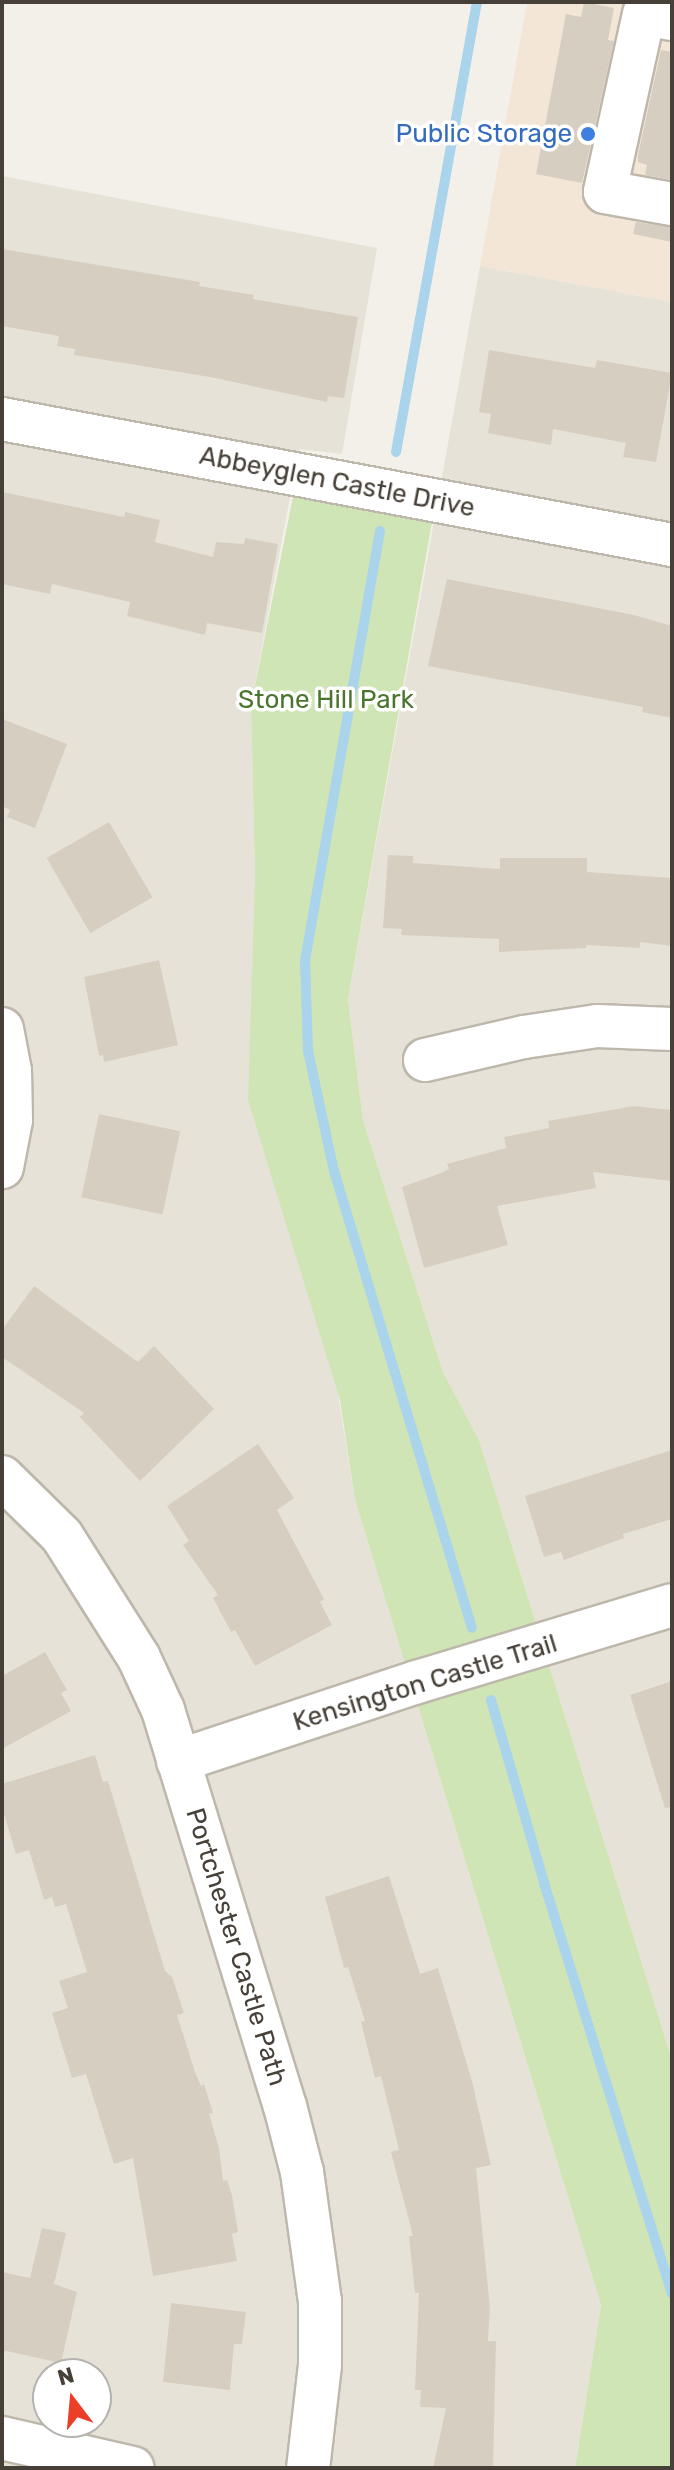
<!DOCTYPE html>
<style>
body{margin:0}
#map{position:relative;width:674px;height:2470px;overflow:hidden;background:#f3f0e9;font-family:Rubik,sans-serif}
div>[style]{position:absolute}
.residential>*{inset:0;background:#e7e2d7}
.commercial>*{inset:0;background:#f3e6d6}
.green>*{inset:0;background:#d0e5b5}
.stream>*{height:10px;margin:-5px;padding:0 5px;transform-origin:5px;border-radius:5px;background:#aad3ec}
.building>*{inset:0;background:#d7cec2;transform-origin:0 0}
.roads{filter:drop-shadow(2px 0 #beb7ac) drop-shadow(-2px 0 #beb7ac) drop-shadow(0 2px #beb7ac) drop-shadow(0 -2px #beb7ac)}
.minor>*{height:42px;margin:-21px;padding:0 21px;transform-origin:21px;border-radius:21px;background:#fff}
.dots>*{width:22px;height:22px;translate:-50% -50%;box-sizing:border-box;border:4px solid #fff;border-radius:50%}
span{translate:-50% -50%;white-space:nowrap;text-align:center;line-height:1.15;-webkit-text-stroke:7px #fff;paint-order:stroke}
.shop-label{font-size:26px;color:#366cbe}
.right{translate:-100% -50%;text-align:right}
.street-label{font-size:26px;color:#474038}
.park-label{font-size:26px;color:#4b752f}
.frame{position:absolute;inset:0;border:4px solid #474038;pointer-events:none}
.north{position:absolute;left:32px;top:2358px;width:80px;height:80px;box-sizing:border-box;background:#fff;border:2px solid #b5b3af;border-radius:50%;rotate:344deg;font-size:22px;font-weight:700;line-height:32px;text-align:center;color:#474038}
.north::after{content:'';display:block;margin:auto;width:28px;height:36px;background:#eb3f28;clip-path:polygon(50% 0,100% 100%,50% 72%,0 100%)}
</style>
<div id="map">
<div class="residential">
<i style="clip-path:polygon(evenodd,2px 176px,377px 248px,342px 454px,299px 449px,251px 705px,255px 877px,355px 1500px,601px 2305px,575px 2468px,2px 2468px,2px 176px,48px 2374px,96px 2374px,96px 2422px,48px 2422px,48px 2374px)"></i>
<i style="clip-path:polygon(480px 266px,672px 302px,672px 2060px,479px 1440px,443px 1372px,363px 1120px,348px 999px)"></i>
</div>
<div class="commercial">
<i style="clip-path:polygon(527px 2px,672px 2px,672px 302px,480px 266px)"></i>
</div>
<div class="green">
<i style="clip-path:polygon(293px 497px,432px 522px,348px 999px,363px 1120px,443px 1372px,479px 1440px,672px 2060px,672px 2468px,575px 2468px,601px 2305px,355px 1500px,340px 1400px,248px 1100px,255px 877px,251px 705px)"></i>
</div>
<div class="stream">
<i style="left:396px;top:452px;width:457px;rotate:-79.8deg"></i>
<i style="left:380px;top:531px;width:436px;rotate:99.9deg"></i>
<i style="left:305px;top:960px;width:91px;rotate:88.1deg"></i>
<i style="left:308px;top:1051px;width:123px;rotate:77.8deg"></i>
<i style="left:334px;top:1171px;width:477px;rotate:73.2deg"></i>
<i style="left:491px;top:1700px;width:191px;rotate:73.8deg"></i>
<i style="left:544px;top:1883px;width:430px;rotate:72.7deg"></i>
</div>
<div class="building">
<i style="clip-path:polygon(584px 2px,614px 8px,608px 40px,614px 41px,582px 183px,536px 174px,566px 14px,581px 17px)"></i>
<i style="clip-path:polygon(661px 50px,672px 52px,672px 180px,645px 175px,647px 165px,638px 162px,638px 155px)"></i>
<i style="clip-path:polygon(636px 222px,672px 227px,672px 242px,633px 234px)"></i>
<i style="clip-path:polygon(2px 249px,200px 282px,199px 286px,254px 295px,253px 299px,358px 317px,344px 398px,328px 396px,327px 402px,210px 377px,74px 355px,75px 349px,57px 346px,59px 336px,2px 326px)"></i>
<i style="clip-path:polygon(489px 350px,595px 368px,597px 360px,672px 373px,656px 462px,623px 457px,626px 443px,553px 429px,551px 445px,488px 433px,491px 414px,479px 412px)"></i>
<i style="clip-path:polygon(2px 492px,124px 517px,125px 512px,160px 520px,155px 542px,213px 557px,216px 542px,244px 544px,245px 538px,278px 544px,262px 633px,207px 623px,205px 635px,127px 616px,130px 602px,52px 584px,50px 594px,2px 584px)"></i>
<i style="clip-path:polygon(447px 579px,634px 615px,672px 626px,672px 718px,642px 712px,643px 707px,428px 666px)"></i>
<i style="clip-path:polygon(2px 719px,67px 744px,35px 828px,7px 817px,10px 810px,2px 806px)"></i>
<i style="left:109px;top:822px;width:87px;height:72px;rotate:60deg"></i>
<i style="clip-path:polygon(388px 855px,413px 856px,413px 863px,500px 869px,500px 858px,587px 858px,587px 872px,672px 878px,672px 946px,640px 942px,640px 948px,586px 945px,586px 948px,499px 952px,499px 939px,401px 935px,402px 929px,383px 928px)"></i>
<i style="clip-path:polygon(159px 960px,178px 1045px,104px 1062px,103px 1055px,99px 1056px,84px 977px)"></i>
<i style="clip-path:polygon(634px 1106px,672px 1110px,672px 1181px,593px 1172px,596px 1188px,497px 1206px,508px 1245px,424px 1268px,402px 1187px,441px 1173px,449px 1169px,447px 1164px,506px 1148px,504px 1137px,549px 1128px,548px 1121px)"></i>
<i style="left:99px;top:1114px;width:83px;height:85px;rotate:12deg"></i>
<i style="clip-path:polygon(34px 1286px,138px 1362px,154px 1346px,214px 1409px,140px 1481px,80px 1417px,84px 1413px,2px 1357px,2px 1330px)"></i>
<i style="clip-path:polygon(258px 1444px,294px 1498px,277px 1510px,324px 1599px,320px 1602px,332px 1625px,255px 1666px,235px 1630px,231px 1632px,213px 1598px,218px 1595px,183px 1545px,189px 1541px,167px 1506px)"></i>
<i style="clip-path:polygon(672px 1450px,672px 1519px,623px 1534px,624px 1538px,564px 1560px,561px 1552px,544px 1557px,525px 1496px)"></i>
<i style="clip-path:polygon(45px 1652px,67px 1690px,61px 1693px,71px 1711px,2px 1749px,2px 1676px)"></i>
<i style="clip-path:polygon(672px 1681px,672px 1807px,665px 1808px,630px 1695px)"></i>
<i style="clip-path:polygon(95px 1755px,103px 1782px,108px 1781px,165px 1971px,172px 1977px,184px 2013px,177px 2015px,195px 2072px,201px 2086px,204px 2084px,213px 2113px,209px 2114px,219px 2148px,223px 2181px,227px 2180px,232px 2195px,238px 2232px,232px 2234px,237px 2261px,153px 2276px,133px 2158px,114px 2164px,86px 2074px,72px 2078px,52px 2013px,68px 2008px,59px 1981px,87px 1972px,66px 1904px,55px 1907px,52px 1897px,44px 1900px,29px 1850px,16px 1854px,2px 1807px,2px 1784px)"></i>
<i style="clip-path:polygon(389px 1876px,420px 1974px,438px 1968px,472px 2081px,491px 2165px,476px 2168px,490px 2308px,488px 2341px,496px 2341px,493px 2468px,433px 2468px,446px 2408px,420px 2407px,421px 2390px,415px 2390px,419px 2293px,415px 2293px,409px 2236px,413px 2236px,391px 2152px,399px 2150px,381px 2076px,375px 2078px,361px 2022px,365px 2021px,348px 1967px,344px 1968px,325px 1897px)"></i>
<i style="clip-path:polygon(42px 2228px,66px 2233px,54px 2284px,77px 2292px,61px 2363px,2px 2350px,2px 2272px,30px 2278px)"></i>
<i style="clip-path:polygon(171px 2303px,246px 2312px,242px 2344px,234px 2344px,230px 2390px,163px 2382px)"></i>
</div>
<div class="roads">
<div class="minor">
<i style="left:672px;top:19px;width:28px;rotate:-170deg"></i>
<i style="left:644px;top:14px;width:182px;rotate:102.4deg"></i>
<i style="left:605px;top:192px;width:68px;rotate:10.2deg"></i>
<i style="left:2px;top:419px;width:682px;rotate:10.65deg"></i>
<i style="left:2px;top:1029px;width:43px;rotate:79.2deg"></i>
<i style="left:10px;top:1071px;width:49px;rotate:88.8deg"></i>
<i style="left:11px;top:1120px;width:48px;rotate:100.8deg"></i>
<i style="left:425px;top:1060px;width:102px;rotate:-13.1deg"></i>
<i style="left:524px;top:1037px;width:74px;rotate:-8.6deg"></i>
<i style="left:597px;top:1026px;width:75px;rotate:2.3deg"></i>
<i style="left:2px;top:1477px;width:84px;rotate:44.5deg"></i>
<i style="left:62px;top:1536px;width:144px;rotate:57.7deg"></i>
<i style="left:139px;top:1658px;width:57px;rotate:65.2deg"></i>
<i style="left:163px;top:1710px;width:414px;rotate:72.9deg"></i>
<i style="left:285px;top:2106px;width:68px;rotate:75.6deg"></i>
<i style="left:302px;top:2172px;width:130px;rotate:82.1deg"></i>
<i style="left:320px;top:2301px;width:64px;rotate:90deg"></i>
<i style="left:320px;top:2365px;width:104px;rotate:96.6deg"></i>
<i style="left:178px;top:1761px;width:252px;rotate:-18.3deg"></i>
<i style="left:417px;top:1682px;width:266px;rotate:-16.8deg"></i>
<i style="left:2px;top:2438px;width:134px;rotate:12.9deg"></i>
</div>
</div>
<div class="dots">
<i style="left:588px;top:134px;background:#3f7fe0"></i>
</div>
<div class="shop-label">
<span class="right" style="left:572px;top:134px">Public Storage</span>
</div>
<div class="street-label">
<span style="left:337px;top:482px;rotate:11deg">Abbeyglen Castle Drive</span>
<span style="left:425px;top:1683px;rotate:-17deg">Kensington Castle Trail</span>
<span style="left:236px;top:1947px;rotate:73deg">Portchester Castle Path</span>
</div>
<div class="park-label">
<span style="left:326px;top:700px">Stone Hill Park</span>
</div>
<div class="frame"></div>
<div class="north">N</div>
</div>
